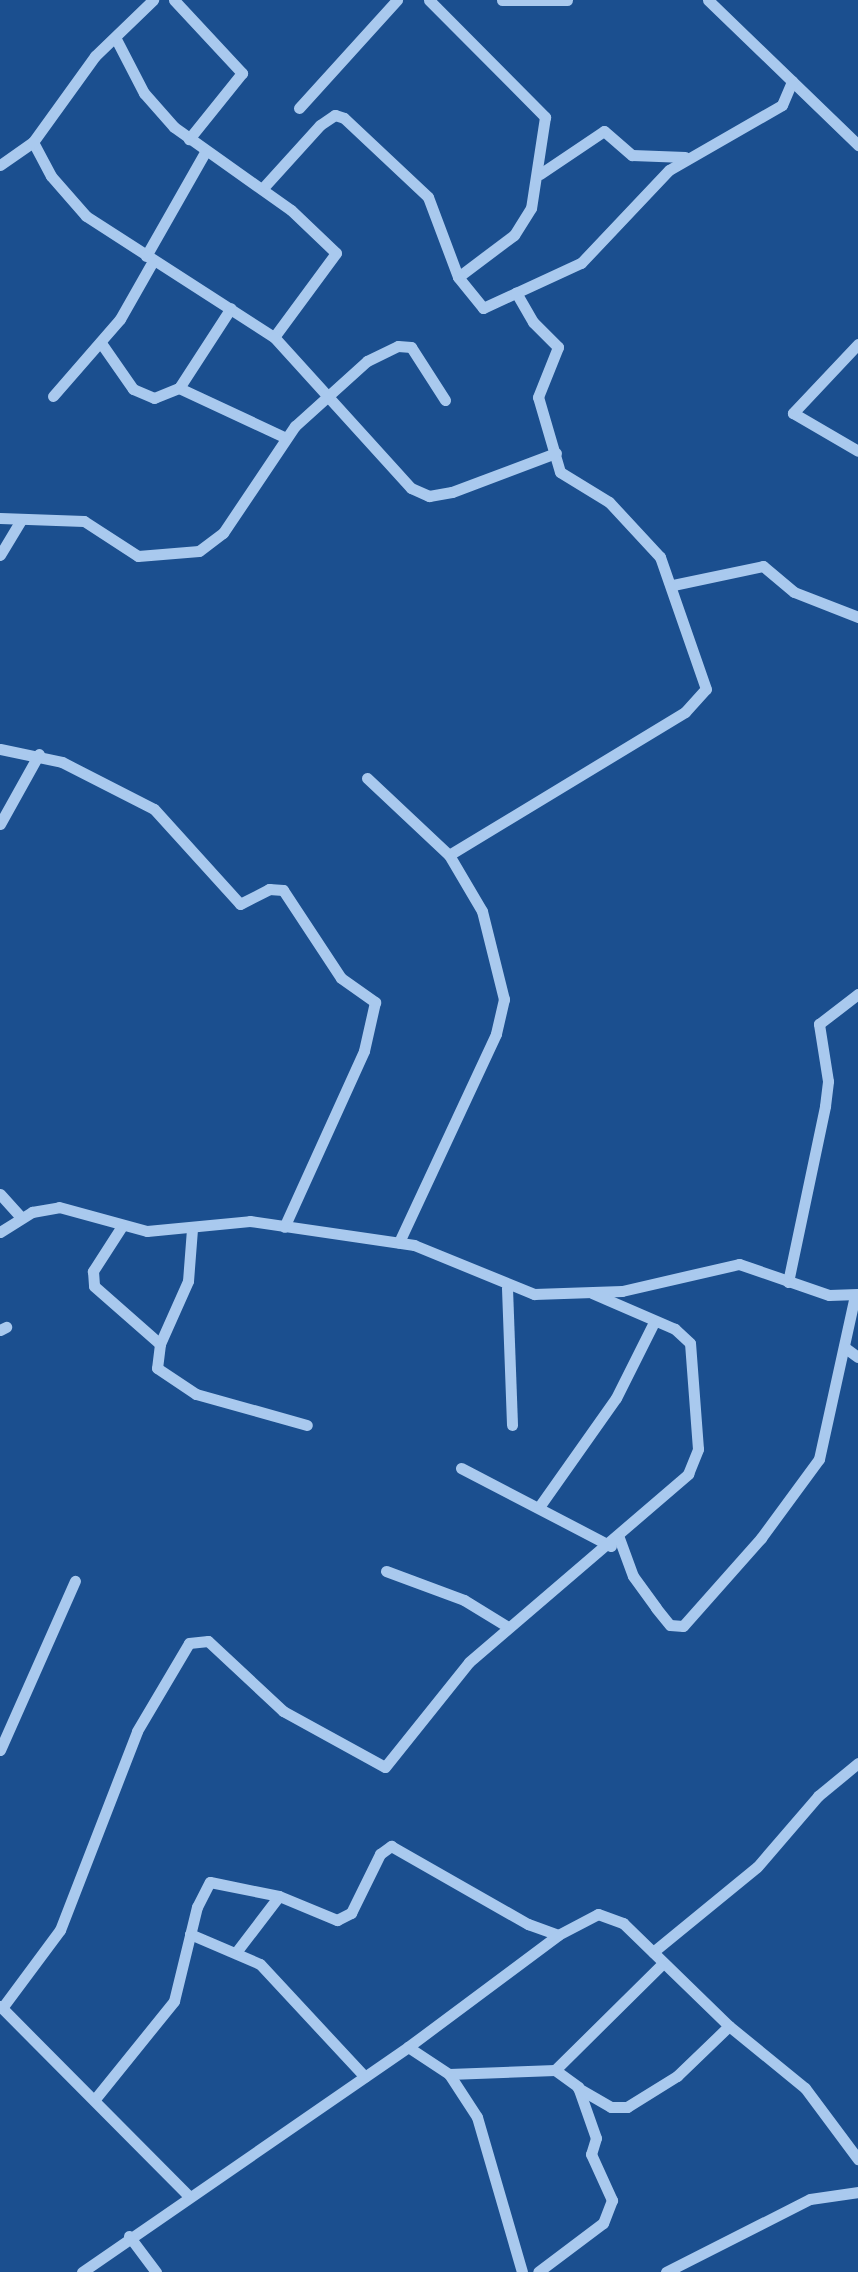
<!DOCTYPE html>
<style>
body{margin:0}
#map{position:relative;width:858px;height:2272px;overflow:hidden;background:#1b4f8f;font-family:Ubuntu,sans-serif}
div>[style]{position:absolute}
.minor>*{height:11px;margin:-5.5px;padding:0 5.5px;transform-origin:5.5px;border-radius:5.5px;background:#a9c9ee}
span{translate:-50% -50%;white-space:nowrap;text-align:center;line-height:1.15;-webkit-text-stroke:6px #1b4f8f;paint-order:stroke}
</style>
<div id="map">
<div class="minor">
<i style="left:174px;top:0;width:100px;rotate:47deg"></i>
<i style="left:242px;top:73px;width:85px;rotate:128.8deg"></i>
<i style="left:429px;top:0;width:165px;rotate:45.2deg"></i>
<i style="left:545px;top:117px;width:92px;rotate:98.7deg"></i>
<i style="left:531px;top:208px;width:32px;rotate:122deg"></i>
<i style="left:514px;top:235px;width:70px;rotate:143.1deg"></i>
<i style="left:502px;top:0;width:65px"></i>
<i style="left:708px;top:0;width:209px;rotate:44deg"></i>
<i style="left:116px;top:39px;width:61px;rotate:62.6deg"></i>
<i style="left:144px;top:93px;width:45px;rotate:48.6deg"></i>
<i style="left:174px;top:127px;width:143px;rotate:35.4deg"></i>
<i style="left:291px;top:210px;width:62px;rotate:43.7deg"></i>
<i style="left:336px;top:253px;width:104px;rotate:126.4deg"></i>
<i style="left:299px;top:108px;width:146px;rotate:-47.8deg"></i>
<i style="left:33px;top:142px;width:38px;rotate:62deg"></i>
<i style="left:51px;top:176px;width:53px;rotate:48.8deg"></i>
<i style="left:86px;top:216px;width:224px;rotate:32.8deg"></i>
<i style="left:274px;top:337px;width:204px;rotate:47.8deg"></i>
<i style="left:411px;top:488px;width:20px;rotate:24deg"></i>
<i style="left:429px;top:496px;width:23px;rotate:-10deg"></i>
<i style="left:452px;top:492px;width:111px;rotate:-20.6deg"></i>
<i style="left:0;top:165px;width:40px;rotate:-34.9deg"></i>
<i style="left:33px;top:142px;width:106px;rotate:-54.2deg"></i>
<i style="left:95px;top:56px;width:81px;rotate:-44deg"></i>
<i style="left:540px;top:174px;width:77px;rotate:-33.9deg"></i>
<i style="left:604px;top:131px;width:37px;rotate:41deg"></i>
<i style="left:632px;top:155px;width:53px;rotate:2.2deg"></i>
<i style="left:262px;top:189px;width:86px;rotate:-47.8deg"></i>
<i style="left:320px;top:125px;width:18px;rotate:-34deg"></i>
<i style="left:335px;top:115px;width:9px;rotate:18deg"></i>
<i style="left:344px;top:118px;width:115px;rotate:43.2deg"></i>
<i style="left:428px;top:197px;width:85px;rotate:69.4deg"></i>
<i style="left:458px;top:277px;width:40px;rotate:51deg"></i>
<i style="left:483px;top:308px;width:108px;rotate:-24.7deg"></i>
<i style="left:581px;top:263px;width:128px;rotate:-46.6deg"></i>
<i style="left:669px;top:170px;width:130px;rotate:-29.9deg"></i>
<i style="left:782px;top:105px;width:26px;rotate:-67deg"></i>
<i style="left:146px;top:256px;width:120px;rotate:-60.4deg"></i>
<i style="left:101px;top:343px;width:56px;rotate:55.2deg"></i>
<i style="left:133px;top:389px;width:23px;rotate:23deg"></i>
<i style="left:154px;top:398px;width:27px;rotate:-22deg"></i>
<i style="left:179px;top:388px;width:95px;rotate:-57deg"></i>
<i style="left:858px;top:344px;width:95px;rotate:133.3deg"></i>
<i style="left:793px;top:413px;width:75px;rotate:30.3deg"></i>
<i style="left:179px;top:388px;width:118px;rotate:25deg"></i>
<i style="left:53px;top:396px;width:102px;rotate:-49deg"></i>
<i style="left:120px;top:319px;width:67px;rotate:-60.4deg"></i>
<i style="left:0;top:518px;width:84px;rotate:2deg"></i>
<i style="left:84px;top:521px;width:64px;rotate:32.9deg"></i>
<i style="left:138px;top:556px;width:61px;rotate:-4.7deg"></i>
<i style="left:199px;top:551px;width:30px;rotate:-37deg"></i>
<i style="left:223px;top:533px;width:129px;rotate:-56.1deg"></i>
<i style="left:295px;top:426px;width:97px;rotate:-42.1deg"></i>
<i style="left:367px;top:361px;width:34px;rotate:-26deg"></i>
<i style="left:398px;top:346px;width:13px;rotate:4deg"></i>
<i style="left:411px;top:347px;width:63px;rotate:57.3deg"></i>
<i style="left:0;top:555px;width:41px;rotate:-59deg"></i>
<i style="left:673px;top:585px;width:92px;rotate:-11.9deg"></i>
<i style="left:763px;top:566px;width:40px;rotate:40deg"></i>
<i style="left:794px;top:592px;width:69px;rotate:21.3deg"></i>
<i style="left:0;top:749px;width:63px;rotate:11.8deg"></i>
<i style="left:62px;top:762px;width:103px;rotate:27.1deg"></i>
<i style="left:154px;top:809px;width:128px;rotate:47.8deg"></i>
<i style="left:240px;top:904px;width:33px;rotate:-27deg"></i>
<i style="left:269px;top:889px;width:14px;rotate:4deg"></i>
<i style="left:283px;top:890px;width:105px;rotate:56.6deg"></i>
<i style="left:341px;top:978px;width:42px;rotate:35.2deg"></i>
<i style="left:375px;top:1002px;width:50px;rotate:102.7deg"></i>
<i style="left:364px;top:1051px;width:193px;rotate:114.4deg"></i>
<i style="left:367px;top:778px;width:112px;rotate:43.2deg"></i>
<i style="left:449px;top:855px;width:65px;rotate:59.5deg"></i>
<i style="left:482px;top:911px;width:91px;rotate:76deg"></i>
<i style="left:504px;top:999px;width:36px;rotate:103deg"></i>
<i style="left:496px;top:1034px;width:230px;rotate:115deg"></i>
<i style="left:0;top:824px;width:80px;rotate:-60.9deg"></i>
<i style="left:449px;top:855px;width:276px;rotate:-31.2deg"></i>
<i style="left:685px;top:712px;width:31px;rotate:-48deg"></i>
<i style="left:706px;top:689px;width:140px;rotate:-109.2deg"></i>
<i style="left:660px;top:557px;width:75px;rotate:-132.8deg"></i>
<i style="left:609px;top:502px;width:57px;rotate:-148.5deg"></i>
<i style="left:560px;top:472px;width:78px;rotate:-106.3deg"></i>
<i style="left:538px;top:397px;width:54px;rotate:-68.2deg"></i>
<i style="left:558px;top:347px;width:35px;rotate:-135deg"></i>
<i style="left:533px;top:322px;width:34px;rotate:-120deg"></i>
<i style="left:0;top:1194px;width:31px;rotate:48deg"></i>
<i style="left:122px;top:1226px;width:54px;rotate:122.8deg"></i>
<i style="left:93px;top:1271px;width:15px;rotate:86deg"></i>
<i style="left:94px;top:1286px;width:88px;rotate:41.3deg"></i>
<i style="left:192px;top:1229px;width:52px;rotate:94.4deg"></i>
<i style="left:188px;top:1281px;width:69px;rotate:114deg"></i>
<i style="left:160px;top:1344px;width:24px;rotate:97deg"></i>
<i style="left:157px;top:1368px;width:47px;rotate:33.7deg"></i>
<i style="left:196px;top:1394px;width:115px;rotate:15.6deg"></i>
<i style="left:0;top:1232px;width:38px;rotate:-32deg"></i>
<i style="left:32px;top:1212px;width:27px;rotate:-10deg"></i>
<i style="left:59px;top:1207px;width:91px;rotate:15.3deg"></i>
<i style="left:147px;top:1231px;width:103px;rotate:-5.5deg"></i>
<i style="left:250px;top:1221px;width:166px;rotate:8.3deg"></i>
<i style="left:414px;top:1245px;width:130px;rotate:22.2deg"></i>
<i style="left:534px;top:1294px;width:88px;rotate:-2deg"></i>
<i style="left:622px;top:1291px;width:120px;rotate:-13deg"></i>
<i style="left:739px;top:1264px;width:95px;rotate:19deg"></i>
<i style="left:829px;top:1295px;width:29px;rotate:-2deg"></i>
<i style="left:788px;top:1282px;width:180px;rotate:-78.1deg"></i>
<i style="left:825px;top:1106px;width:25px;rotate:-83deg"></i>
<i style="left:828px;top:1081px;width:58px;rotate:-99deg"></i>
<i style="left:819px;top:1024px;width:49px;rotate:-37.6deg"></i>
<i style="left:507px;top:1288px;width:137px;rotate:87.9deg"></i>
<i style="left:0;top:1330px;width:7px;rotate:-27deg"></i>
<i style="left:844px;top:1347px;width:17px;rotate:36deg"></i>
<i style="left:461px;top:1468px;width:169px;rotate:27.5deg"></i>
<i style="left:539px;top:1507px;width:133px;rotate:-54.8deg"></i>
<i style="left:616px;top:1398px;width:85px;rotate:-63.4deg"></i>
<i style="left:619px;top:1538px;width:40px;rotate:69.8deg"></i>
<i style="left:633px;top:1576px;width:39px;rotate:54deg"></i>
<i style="left:656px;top:1608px;width:22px;rotate:51deg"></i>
<i style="left:670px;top:1625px;width:13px;rotate:4deg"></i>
<i style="left:683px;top:1626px;width:118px;rotate:-48.4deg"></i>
<i style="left:761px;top:1538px;width:98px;rotate:-53.7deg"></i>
<i style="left:819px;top:1459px;width:168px;rotate:-77.6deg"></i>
<i style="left:386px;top:1571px;width:83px;rotate:20.4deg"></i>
<i style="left:464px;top:1600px;width:52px;rotate:31.5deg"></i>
<i style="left:0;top:1750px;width:185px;rotate:-66.1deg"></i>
<i style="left:190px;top:1934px;width:76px;rotate:23.2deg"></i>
<i style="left:260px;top:1964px;width:154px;rotate:47.1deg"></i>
<i style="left:237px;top:1951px;width:69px;rotate:-52.6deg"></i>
<i style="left:653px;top:1952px;width:134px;rotate:-39.3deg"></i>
<i style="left:757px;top:1867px;width:94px;rotate:-49.3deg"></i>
<i style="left:818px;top:1796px;width:52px;rotate:-39.5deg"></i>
<i style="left:0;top:2006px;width:267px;rotate:45.2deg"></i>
<i style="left:2px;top:2008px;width:97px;rotate:-53.4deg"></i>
<i style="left:60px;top:1930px;width:213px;rotate:-68.8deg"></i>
<i style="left:137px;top:1731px;width:102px;rotate:-59.4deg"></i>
<i style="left:189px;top:1643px;width:19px;rotate:-6deg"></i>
<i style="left:208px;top:1641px;width:103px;rotate:43deg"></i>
<i style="left:283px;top:1711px;width:116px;rotate:28.8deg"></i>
<i style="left:385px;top:1767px;width:134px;rotate:-51.3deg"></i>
<i style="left:469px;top:1662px;width:289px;rotate:-40.6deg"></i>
<i style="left:688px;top:1474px;width:27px;rotate:-68deg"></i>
<i style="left:698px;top:1449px;width:106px;rotate:-94.3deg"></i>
<i style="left:690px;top:1343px;width:21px;rotate:-137deg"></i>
<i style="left:675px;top:1329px;width:90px;rotate:-156.6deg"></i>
<i style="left:408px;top:2047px;width:49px;rotate:33.4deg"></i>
<i style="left:449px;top:2074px;width:51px;rotate:56.9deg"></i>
<i style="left:477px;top:2117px;width:161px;rotate:73.8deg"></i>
<i style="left:555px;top:2070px;width:152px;rotate:-44.7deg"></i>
<i style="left:449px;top:2074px;width:106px;rotate:-2.2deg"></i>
<i style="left:555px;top:2070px;width:29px;rotate:36deg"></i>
<i style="left:578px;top:2087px;width:54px;rotate:70.6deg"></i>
<i style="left:596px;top:2138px;width:17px;rotate:107deg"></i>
<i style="left:591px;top:2154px;width:51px;rotate:65.5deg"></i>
<i style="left:612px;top:2200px;width:25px;rotate:111deg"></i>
<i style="left:603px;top:2223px;width:81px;rotate:143deg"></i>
<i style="left:578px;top:2088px;width:38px;rotate:30deg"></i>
<i style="left:611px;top:2107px;width:16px"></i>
<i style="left:627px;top:2107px;width:59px;rotate:-31.8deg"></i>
<i style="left:677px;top:2076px;width:72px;rotate:-43.9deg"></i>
<i style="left:95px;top:2099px;width:126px;rotate:-51.1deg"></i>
<i style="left:174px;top:2001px;width:97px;rotate:-76.3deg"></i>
<i style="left:197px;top:1907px;width:28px;rotate:-63deg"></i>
<i style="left:210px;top:1882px;width:70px;rotate:11.5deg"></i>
<i style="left:279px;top:1896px;width:63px;rotate:22.5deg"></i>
<i style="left:337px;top:1920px;width:16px;rotate:-27deg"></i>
<i style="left:351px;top:1913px;width:66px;rotate:-63.8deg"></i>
<i style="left:380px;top:1854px;width:14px;rotate:-36deg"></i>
<i style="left:391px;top:1846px;width:158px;rotate:29.7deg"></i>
<i style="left:528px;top:1924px;width:32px;rotate:20deg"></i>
<i style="left:129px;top:2236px;width:45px;rotate:53.1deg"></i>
<i style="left:82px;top:2272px;width:396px;rotate:-34.6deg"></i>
<i style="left:408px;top:2047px;width:187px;rotate:-36.7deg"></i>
<i style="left:558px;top:1935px;width:45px;rotate:-27.7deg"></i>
<i style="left:598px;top:1914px;width:27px;rotate:20deg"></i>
<i style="left:623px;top:1923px;width:148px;rotate:44.2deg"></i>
<i style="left:729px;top:2026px;width:98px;rotate:39.2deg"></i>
<i style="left:805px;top:2088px;width:89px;rotate:53.3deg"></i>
<i style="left:666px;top:2272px;width:161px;rotate:-26.9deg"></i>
<i style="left:810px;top:2199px;width:49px;rotate:-8.3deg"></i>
</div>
</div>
